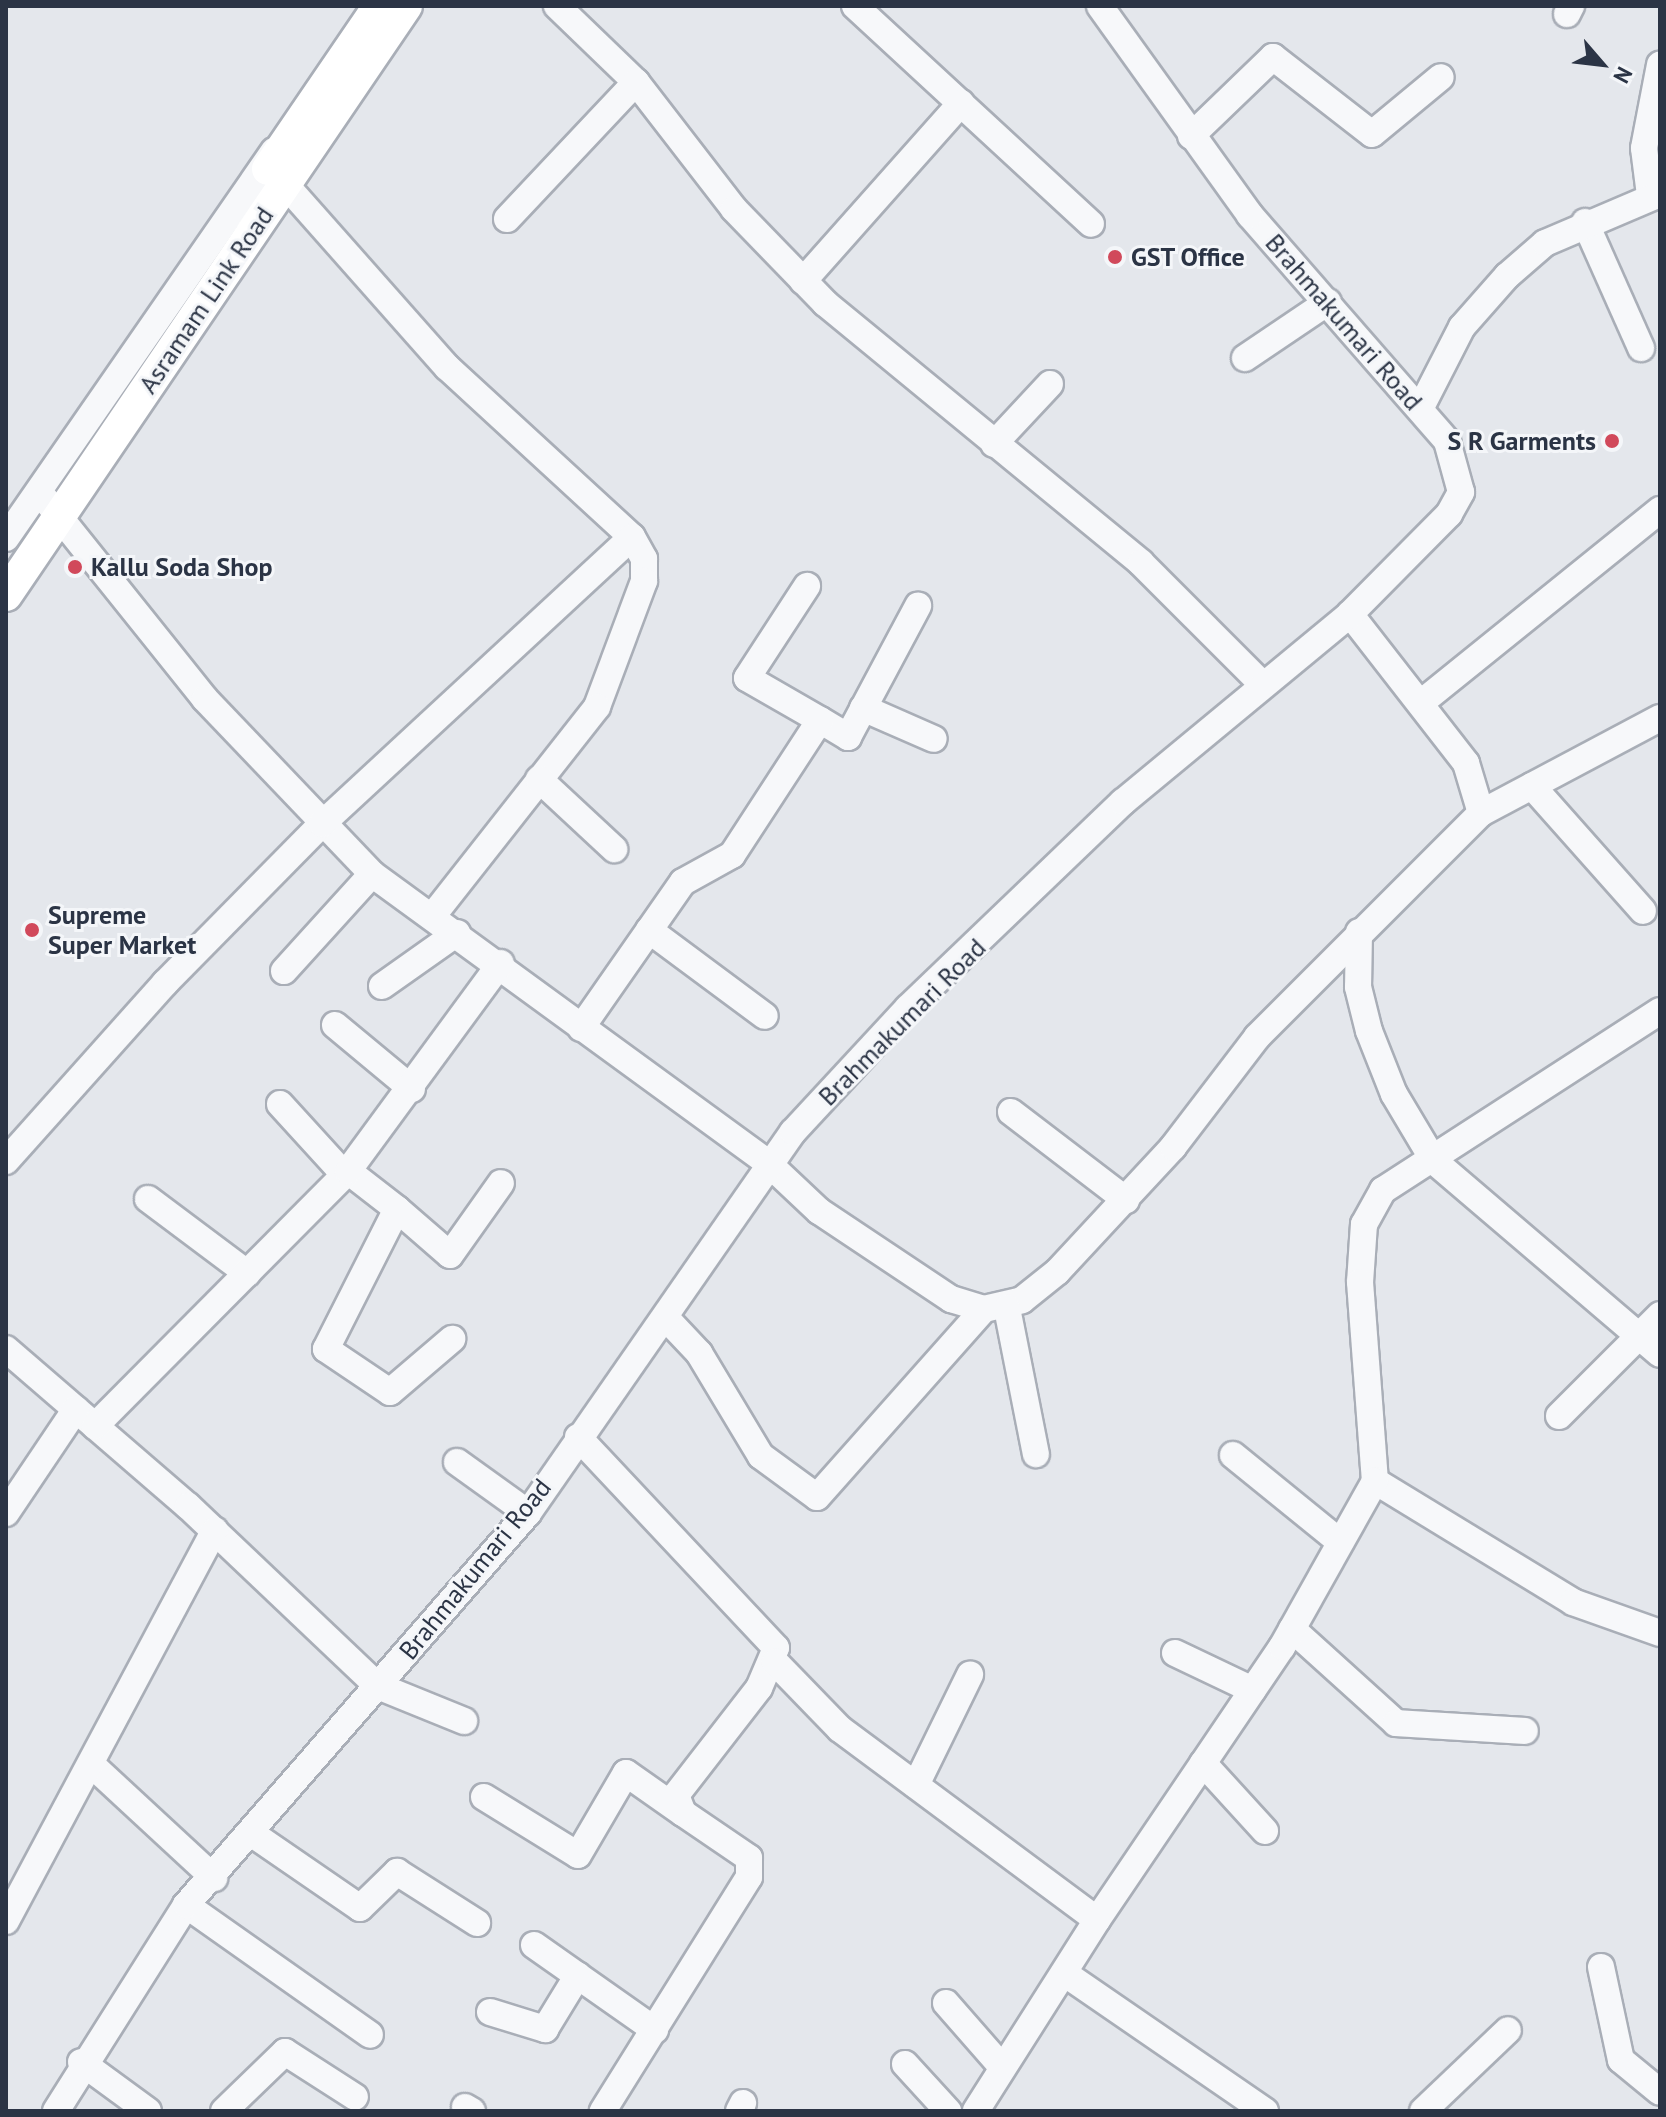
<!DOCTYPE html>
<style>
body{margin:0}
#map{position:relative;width:1666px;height:2117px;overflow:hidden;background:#e4e7ec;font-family:"PT Sans",sans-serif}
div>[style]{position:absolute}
.roads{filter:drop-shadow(2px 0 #a9aeb7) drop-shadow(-2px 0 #a9aeb7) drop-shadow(0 2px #a9aeb7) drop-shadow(0 -2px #a9aeb7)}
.minor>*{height:26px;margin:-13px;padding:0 13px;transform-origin:13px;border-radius:13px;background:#f7f8fa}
.major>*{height:32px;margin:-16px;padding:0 16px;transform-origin:16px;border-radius:16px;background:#fff}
.dots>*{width:22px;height:22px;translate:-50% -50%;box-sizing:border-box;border:4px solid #f4f6f9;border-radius:50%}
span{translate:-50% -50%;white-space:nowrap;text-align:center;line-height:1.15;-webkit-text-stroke:6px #f4f6f9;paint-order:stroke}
.poi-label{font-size:26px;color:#2b3445;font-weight:700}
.left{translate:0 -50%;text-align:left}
.right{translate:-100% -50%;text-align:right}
.street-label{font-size:26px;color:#2b3445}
.frame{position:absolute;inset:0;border:8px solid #2b3445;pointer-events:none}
.north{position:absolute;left:1562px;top:24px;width:80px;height:80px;-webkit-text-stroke:6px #f4f6f9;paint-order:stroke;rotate:118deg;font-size:22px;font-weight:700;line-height:32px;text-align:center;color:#2b3445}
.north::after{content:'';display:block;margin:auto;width:28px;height:36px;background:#2b3445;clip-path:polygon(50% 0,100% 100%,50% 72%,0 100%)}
</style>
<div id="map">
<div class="roads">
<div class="minor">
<i style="left:557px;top:6px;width:110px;rotate:43.9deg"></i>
<i style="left:636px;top:82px;width:160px;rotate:52.3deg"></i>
<i style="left:734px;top:209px;width:131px;rotate:45.9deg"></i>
<i style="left:825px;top:303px;width:409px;rotate:39.4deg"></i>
<i style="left:1141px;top:563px;width:170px;rotate:45deg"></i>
<i style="left:855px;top:6px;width:321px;rotate:42.7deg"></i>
<i style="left:1567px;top:14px;width:9px;rotate:-63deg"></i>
<i style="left:1191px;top:136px;width:114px;rotate:-43.9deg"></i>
<i style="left:1273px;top:57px;width:125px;rotate:37.9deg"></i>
<i style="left:1372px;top:134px;width:89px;rotate:-39.6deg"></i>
<i style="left:284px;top:183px;width:246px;rotate:48.5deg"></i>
<i style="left:447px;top:367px;width:251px;rotate:42.6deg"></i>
<i style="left:632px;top:537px;width:25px;rotate:61deg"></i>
<i style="left:644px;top:559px;width:22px;rotate:90deg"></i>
<i style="left:644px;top:581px;width:134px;rotate:110.5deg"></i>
<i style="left:597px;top:707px;width:267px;rotate:128.2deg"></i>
<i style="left:1650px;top:195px;width:47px;rotate:-97.3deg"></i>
<i style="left:1644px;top:148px;width:85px;rotate:-79.1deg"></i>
<i style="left:507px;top:219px;width:188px;rotate:-46.7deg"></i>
<i style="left:1585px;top:222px;width:138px;rotate:66deg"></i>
<i style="left:803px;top:281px;width:238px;rotate:-48.4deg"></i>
<i style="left:1245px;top:358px;width:100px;rotate:-34deg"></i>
<i style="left:1420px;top:409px;width:92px;rotate:-62.9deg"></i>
<i style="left:1462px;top:327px;width:68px;rotate:-48.6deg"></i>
<i style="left:1507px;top:276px;width:50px;rotate:-41deg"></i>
<i style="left:1545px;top:243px;width:125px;rotate:-23.1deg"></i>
<i style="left:994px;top:444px;width:82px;rotate:-47deg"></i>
<i style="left:45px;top:499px;width:256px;rotate:51.3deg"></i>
<i style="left:205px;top:699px;width:242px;rotate:46.3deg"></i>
<i style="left:372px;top:874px;width:490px;rotate:36.1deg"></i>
<i style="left:768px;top:1163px;width:70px;rotate:43.3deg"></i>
<i style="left:819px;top:1211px;width:159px;rotate:33.7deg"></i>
<i style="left:951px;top:1299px;width:34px;rotate:17deg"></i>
<i style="left:984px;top:1309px;width:39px;rotate:-13deg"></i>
<i style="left:1022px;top:1300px;width:45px;rotate:-38.7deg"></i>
<i style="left:1057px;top:1272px;width:171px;rotate:-47.1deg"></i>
<i style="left:1173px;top:1147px;width:138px;rotate:-52.6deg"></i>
<i style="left:1257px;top:1037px;width:317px;rotate:-45deg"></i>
<i style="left:1481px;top:813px;width:52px;rotate:-106.7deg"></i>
<i style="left:1466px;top:763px;width:189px;rotate:-127.9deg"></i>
<i style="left:6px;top:538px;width:471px;rotate:-55.3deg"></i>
<i style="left:1422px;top:702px;width:306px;rotate:-38.9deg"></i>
<i style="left:863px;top:708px;width:77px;rotate:23.6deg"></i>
<i style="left:820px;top:720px;width:33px;rotate:31deg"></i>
<i style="left:848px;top:737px;width:149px;rotate:-61.9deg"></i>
<i style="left:539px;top:779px;width:103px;rotate:43deg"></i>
<i style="left:1532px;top:786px;width:167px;rotate:48.4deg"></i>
<i style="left:1481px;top:813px;width:203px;rotate:-28deg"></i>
<i style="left:649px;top:930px;width:144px;rotate:36.6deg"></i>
<i style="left:1359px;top:932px;width:55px;rotate:91deg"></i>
<i style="left:1358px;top:987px;width:45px;rotate:76deg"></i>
<i style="left:1369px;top:1031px;width:68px;rotate:68.4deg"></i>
<i style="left:1394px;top:1094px;width:78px;rotate:59.2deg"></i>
<i style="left:1434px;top:1161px;width:297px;rotate:40.5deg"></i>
<i style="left:284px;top:971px;width:131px;rotate:-47.8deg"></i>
<i style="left:382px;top:986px;width:92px;rotate:-35.2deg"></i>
<i style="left:1660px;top:1011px;width:330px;rotate:147.1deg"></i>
<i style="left:1383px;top:1190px;width:39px;rotate:119deg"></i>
<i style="left:1364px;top:1224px;width:58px;rotate:93.9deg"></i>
<i style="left:1360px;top:1282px;width:200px;rotate:85.7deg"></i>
<i style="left:1375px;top:1481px;width:232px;rotate:31.4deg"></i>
<i style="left:1573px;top:1602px;width:92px;rotate:19.6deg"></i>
<i style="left:335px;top:1025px;width:100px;rotate:39.7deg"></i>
<i style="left:581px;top:1028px;width:178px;rotate:-55.1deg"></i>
<i style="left:683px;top:882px;width:56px;rotate:-28.9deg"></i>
<i style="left:732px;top:855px;width:161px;rotate:-56.9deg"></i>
<i style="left:820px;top:720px;width:84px;rotate:-150.1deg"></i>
<i style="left:747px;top:678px;width:110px;rotate:-56.9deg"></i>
<i style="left:280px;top:1104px;width:93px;rotate:47.6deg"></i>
<i style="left:1011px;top:1112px;width:145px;rotate:37.4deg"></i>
<i style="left:6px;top:1161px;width:239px;rotate:-48.2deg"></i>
<i style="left:165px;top:983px;width:223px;rotate:-45.4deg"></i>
<i style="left:322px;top:824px;width:422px;rotate:-42.8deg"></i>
<i style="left:348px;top:1171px;width:62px;rotate:37.8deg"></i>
<i style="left:397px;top:1209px;width:157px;rotate:116.9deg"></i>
<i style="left:326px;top:1349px;width:77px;rotate:33.9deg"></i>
<i style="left:390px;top:1392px;width:82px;rotate:-40.5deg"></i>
<i style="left:148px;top:1199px;width:124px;rotate:36.8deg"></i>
<i style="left:397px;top:1209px;width:70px;rotate:41deg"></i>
<i style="left:450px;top:1255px;width:88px;rotate:-54.7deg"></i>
<i style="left:1007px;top:1308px;width:149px;rotate:78.8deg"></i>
<i style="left:665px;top:1317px;width:50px;rotate:46.6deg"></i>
<i style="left:699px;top:1353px;width:120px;rotate:59deg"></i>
<i style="left:761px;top:1456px;width:69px;rotate:36.2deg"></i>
<i style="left:817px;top:1497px;width:251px;rotate:-48.4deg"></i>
<i style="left:6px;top:1349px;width:240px;rotate:40.8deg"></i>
<i style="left:188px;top:1506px;width:262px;rotate:43.5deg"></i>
<i style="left:378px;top:1686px;width:93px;rotate:22.1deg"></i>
<i style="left:1559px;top:1416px;width:143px;rotate:-45deg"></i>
<i style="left:95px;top:1426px;width:359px;rotate:-45.2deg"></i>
<i style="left:348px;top:1171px;width:258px;rotate:-53.7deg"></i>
<i style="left:578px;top:1437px;width:289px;rotate:46.8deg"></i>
<i style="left:776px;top:1648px;width:43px;rotate:113deg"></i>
<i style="left:759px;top:1688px;width:135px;rotate:127.8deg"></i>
<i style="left:676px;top:1795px;width:19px;rotate:69deg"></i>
<i style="left:683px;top:1813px;width:80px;rotate:34.3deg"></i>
<i style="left:749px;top:1858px;width:19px;rotate:90deg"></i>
<i style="left:749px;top:1877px;width:276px;rotate:122deg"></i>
<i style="left:1233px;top:1455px;width:138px;rotate:39.1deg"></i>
<i style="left:457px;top:1462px;width:87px;rotate:35.7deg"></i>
<i style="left:6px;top:1513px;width:125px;rotate:-56.1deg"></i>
<i style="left:1292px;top:1629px;width:140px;rotate:42.1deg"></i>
<i style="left:1396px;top:1723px;width:129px;rotate:3.5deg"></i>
<i style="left:1175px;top:1653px;width:86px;rotate:25.4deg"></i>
<i style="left:775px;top:1662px;width:93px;rotate:45.9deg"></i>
<i style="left:840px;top:1729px;width:320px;rotate:36.6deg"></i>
<i style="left:1097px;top:1920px;width:226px;rotate:122.4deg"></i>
<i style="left:1203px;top:1763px;width:92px;rotate:47.6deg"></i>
<i style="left:91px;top:1764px;width:168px;rotate:42.8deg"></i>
<i style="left:916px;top:1785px;width:123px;rotate:-63.9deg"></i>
<i style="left:484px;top:1797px;width:110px;rotate:31.7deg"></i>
<i style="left:578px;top:1855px;width:95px;rotate:-59.7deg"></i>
<i style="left:626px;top:1773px;width:70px;rotate:35.1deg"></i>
<i style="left:251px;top:1833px;width:132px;rotate:34.5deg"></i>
<i style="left:360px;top:1908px;width:52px;rotate:-44.2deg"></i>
<i style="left:397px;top:1872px;width:95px;rotate:32.5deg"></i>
<i style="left:186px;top:1905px;width:225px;rotate:35.2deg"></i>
<i style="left:1097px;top:1920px;width:330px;rotate:-55.9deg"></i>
<i style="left:1282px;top:1647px;width:190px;rotate:-60.7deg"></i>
<i style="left:6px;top:1921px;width:443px;rotate:-61.9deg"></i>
<i style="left:534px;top:1945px;width:148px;rotate:35.1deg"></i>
<i style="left:1601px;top:1967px;width:95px;rotate:77.9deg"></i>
<i style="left:1621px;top:2060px;width:50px;rotate:39.4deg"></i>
<i style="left:1064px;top:1973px;width:244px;rotate:34.5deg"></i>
<i style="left:946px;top:2003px;width:85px;rotate:48.8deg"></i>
<i style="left:490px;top:2012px;width:58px;rotate:17.2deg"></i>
<i style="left:545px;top:2029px;width:63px;rotate:-58.6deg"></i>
<i style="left:81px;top:2062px;width:83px;rotate:36.2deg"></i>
<i style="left:905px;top:2064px;width:64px;rotate:47.5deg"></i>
<i style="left:465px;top:2107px;width:8px;rotate:30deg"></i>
<i style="left:56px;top:2111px;width:244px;rotate:-57.7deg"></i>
<i style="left:186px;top:1905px;width:520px;rotate:-48.9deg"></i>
<i style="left:528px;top:1513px;width:464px;rotate:-55.2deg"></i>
<i style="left:793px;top:1132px;width:169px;rotate:-47.2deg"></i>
<i style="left:908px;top:1008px;width:298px;rotate:-43.8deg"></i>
<i style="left:1123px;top:802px;width:295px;rotate:-39.6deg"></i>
<i style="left:1350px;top:614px;width:141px;rotate:-45.3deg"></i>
<i style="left:1449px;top:514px;width:25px;rotate:-61deg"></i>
<i style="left:1461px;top:492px;width:53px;rotate:-105.4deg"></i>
<i style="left:1447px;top:441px;width:300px;rotate:-131.1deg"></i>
<i style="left:1250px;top:215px;width:257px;rotate:-125.7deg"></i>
<i style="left:224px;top:2111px;width:85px;rotate:-44deg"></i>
<i style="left:285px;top:2052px;width:83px;rotate:32.7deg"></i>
<i style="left:739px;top:2111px;width:9px;rotate:-63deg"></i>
<i style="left:1423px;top:2111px;width:117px;rotate:-43.6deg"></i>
</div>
<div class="major">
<i style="left:268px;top:169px;width:197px;rotate:-55.7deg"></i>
<i style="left:6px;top:595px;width:712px;rotate:-55.82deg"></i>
</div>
</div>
<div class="dots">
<i style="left:1115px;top:257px;background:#d1495b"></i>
<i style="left:1612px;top:441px;background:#d1495b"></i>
<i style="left:75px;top:567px;background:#d1495b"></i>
<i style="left:32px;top:930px;background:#d1495b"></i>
</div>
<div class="poi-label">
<span class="left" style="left:1131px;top:257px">GST Office</span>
<span class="right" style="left:1596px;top:441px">S R Garments</span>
<span class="left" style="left:91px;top:567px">Kallu Soda Shop</span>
<span class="left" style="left:48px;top:930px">Supreme<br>Super Market</span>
</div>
<div class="street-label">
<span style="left:206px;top:300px;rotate:-56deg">Asramam Link Road</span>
<span style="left:1344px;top:322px;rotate:49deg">Brahmakumari Road</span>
<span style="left:902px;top:1022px;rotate:-45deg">Brahmakumari Road</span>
<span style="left:475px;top:1569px;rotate:-51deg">Brahmakumari Road</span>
</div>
<div class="frame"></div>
<div class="north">N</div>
</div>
